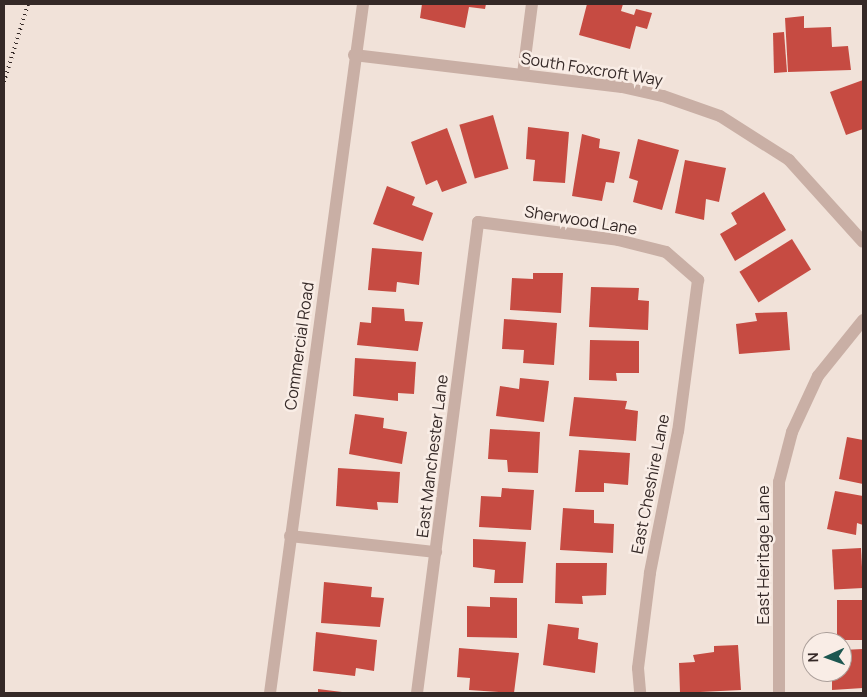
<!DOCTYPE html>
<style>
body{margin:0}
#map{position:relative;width:867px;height:697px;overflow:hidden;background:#f1e2d9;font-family:Manrope,sans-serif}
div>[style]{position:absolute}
.building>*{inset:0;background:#c64b42;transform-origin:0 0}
.street>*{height:12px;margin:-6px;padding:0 6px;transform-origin:6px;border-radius:6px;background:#c9afa5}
.rail>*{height:4px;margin-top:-2px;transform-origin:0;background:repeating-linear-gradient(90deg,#352927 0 1px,transparent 0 5px)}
span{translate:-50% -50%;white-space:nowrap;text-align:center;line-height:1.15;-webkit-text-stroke:5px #f9ede6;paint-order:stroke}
.street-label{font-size:16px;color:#352927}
.frame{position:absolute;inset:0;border:5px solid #352927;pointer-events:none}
.north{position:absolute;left:802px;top:632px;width:50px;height:50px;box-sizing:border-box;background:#f9ede6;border:1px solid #ab9f9a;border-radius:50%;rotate:268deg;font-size:14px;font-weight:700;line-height:20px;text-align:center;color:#352927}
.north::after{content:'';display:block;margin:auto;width:18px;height:22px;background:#1c5750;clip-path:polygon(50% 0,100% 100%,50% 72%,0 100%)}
</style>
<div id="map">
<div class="building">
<i style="clip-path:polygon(422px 4px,486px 4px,485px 9px,469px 7px,465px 28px,420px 18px)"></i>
<i style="clip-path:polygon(587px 4px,623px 4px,621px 11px,634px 15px,636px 9px,652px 13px,647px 29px,636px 26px,630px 49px,579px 35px)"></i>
<i style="clip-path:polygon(804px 16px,804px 28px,831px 27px,832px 47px,848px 46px,851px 70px,788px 72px,785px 18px)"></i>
<i style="clip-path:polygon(784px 32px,787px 72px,774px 73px,773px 33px)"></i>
<i style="clip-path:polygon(863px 80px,863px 129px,846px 135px,830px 92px)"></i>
<i style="left:493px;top:115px;width:56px;height:35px;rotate:74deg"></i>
<i style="clip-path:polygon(528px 127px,569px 132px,565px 183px,533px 181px,535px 160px,526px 159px)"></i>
<i style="clip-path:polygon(447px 128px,467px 183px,442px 192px,437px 180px,426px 185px,411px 142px)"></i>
<i style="clip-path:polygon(582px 134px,600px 139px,599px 148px,620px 152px,614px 183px,606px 182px,602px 201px,572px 196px)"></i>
<i style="clip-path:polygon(638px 139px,679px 150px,662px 210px,633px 202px,638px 181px,629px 178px)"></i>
<i style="clip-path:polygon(685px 160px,726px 168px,719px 202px,706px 199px,704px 220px,675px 213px)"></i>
<i style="clip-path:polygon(387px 186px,415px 197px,412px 205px,433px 213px,423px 241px,373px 224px)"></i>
<i style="clip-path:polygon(764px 192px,786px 230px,735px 261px,720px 234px,737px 224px,731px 213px)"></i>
<i style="left:792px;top:239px;width:36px;height:62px;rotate:58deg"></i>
<i style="clip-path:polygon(372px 248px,422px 252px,419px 285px,397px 282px,396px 292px,368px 290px)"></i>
<i style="clip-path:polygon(533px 273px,563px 273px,561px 313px,510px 310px,512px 278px,533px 279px)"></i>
<i style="clip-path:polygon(591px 287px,639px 288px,638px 300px,649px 301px,648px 330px,589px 327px)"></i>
<i style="clip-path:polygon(372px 307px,404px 309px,405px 321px,423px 322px,418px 351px,357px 345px,360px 322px,371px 323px)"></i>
<i style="clip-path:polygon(787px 312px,790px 350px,739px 354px,736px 324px,757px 321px,755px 313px)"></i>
<i style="clip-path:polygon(504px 319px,557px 323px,554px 365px,523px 363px,524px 350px,502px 349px)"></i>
<i style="clip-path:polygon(590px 340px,639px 341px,639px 373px,616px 373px,617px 381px,589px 380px)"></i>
<i style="clip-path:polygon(355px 358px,416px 362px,414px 394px,398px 393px,398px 401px,353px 396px)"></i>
<i style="clip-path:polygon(520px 378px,549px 381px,544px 422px,496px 416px,500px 386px,519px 389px)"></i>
<i style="clip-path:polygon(574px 397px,627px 401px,625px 409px,638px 411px,636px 441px,569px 436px)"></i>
<i style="clip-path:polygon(355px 414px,384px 418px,383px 428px,407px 432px,402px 464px,349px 454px)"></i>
<i style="clip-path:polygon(490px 429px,540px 432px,538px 473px,508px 472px,507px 460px,488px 459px)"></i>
<i style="clip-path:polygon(847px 437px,863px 440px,863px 484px,839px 479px)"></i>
<i style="clip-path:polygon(579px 450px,630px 453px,628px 485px,604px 483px,604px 492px,575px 492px)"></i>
<i style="clip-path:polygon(338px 468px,400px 472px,398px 503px,377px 502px,378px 510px,336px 506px)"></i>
<i style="clip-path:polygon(502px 488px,534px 490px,531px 530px,479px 527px,481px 496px,501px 497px)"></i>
<i style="clip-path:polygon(835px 491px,863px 496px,863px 525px,857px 523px,856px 535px,827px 529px)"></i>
<i style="clip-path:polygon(563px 508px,594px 510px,594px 523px,614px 524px,613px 553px,560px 550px)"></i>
<i style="clip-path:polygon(473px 539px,526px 542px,523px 583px,494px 583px,495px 570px,473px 567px)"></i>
<i style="left:861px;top:548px;width:40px;height:29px;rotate:87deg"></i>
<i style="clip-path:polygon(556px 563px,607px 563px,606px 595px,582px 596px,583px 604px,555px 603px)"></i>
<i style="clip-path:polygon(324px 582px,372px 587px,371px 597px,384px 598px,380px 627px,321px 623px)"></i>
<i style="clip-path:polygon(490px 597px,517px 598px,517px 638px,467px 637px,467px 606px,490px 607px)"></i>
<i style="left:837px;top:600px;width:26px;height:40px"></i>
<i style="clip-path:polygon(548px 624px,579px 628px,578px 639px,598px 643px,595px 673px,543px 665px)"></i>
<i style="clip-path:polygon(316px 632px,377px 640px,374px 671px,356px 668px,355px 676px,313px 671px)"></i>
<i style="clip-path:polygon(738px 645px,741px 690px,680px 693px,679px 663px,695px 662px,693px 655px,714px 652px,714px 646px)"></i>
<i style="clip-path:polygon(459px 648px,519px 653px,514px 693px,469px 690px,470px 678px,457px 677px)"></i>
<i style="clip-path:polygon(863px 649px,863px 688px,832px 690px,832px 672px,842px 672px,842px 650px)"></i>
<i style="clip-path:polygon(318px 689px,342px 692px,342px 693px,318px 693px)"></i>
</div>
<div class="street">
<i style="left:354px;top:55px;width:270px;rotate:6.8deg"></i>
<i style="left:622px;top:87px;width:42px;rotate:12.4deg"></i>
<i style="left:663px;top:96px;width:60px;rotate:19.3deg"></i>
<i style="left:720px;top:116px;width:82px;rotate:32.5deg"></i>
<i style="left:789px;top:160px;width:110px;rotate:47.9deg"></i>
<i style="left:523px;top:74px;width:71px;rotate:-82.7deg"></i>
<i style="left:290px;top:536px;width:147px;rotate:6.3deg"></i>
<i style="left:270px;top:693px;width:695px;rotate:-82.31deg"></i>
<i style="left:417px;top:693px;width:475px;rotate:-82.6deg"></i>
<i style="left:478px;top:222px;width:141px;rotate:7.3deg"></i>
<i style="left:618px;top:240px;width:49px;rotate:14deg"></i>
<i style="left:666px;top:252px;width:43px;rotate:41.2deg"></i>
<i style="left:698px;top:280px;width:152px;rotate:97.5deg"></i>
<i style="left:678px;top:431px;width:145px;rotate:101.2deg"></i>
<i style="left:650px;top:573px;width:96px;rotate:97.2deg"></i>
<i style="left:638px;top:668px;width:25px;rotate:85deg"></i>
<i style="left:779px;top:693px;width:211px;rotate:-90deg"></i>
<i style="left:779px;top:482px;width:52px;rotate:-75.4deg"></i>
<i style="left:792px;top:432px;width:62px;rotate:-65.1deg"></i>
<i style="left:818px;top:376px;width:72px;rotate:-51.2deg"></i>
</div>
<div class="rail">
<i style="left:4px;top:82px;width:82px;rotate:-72.9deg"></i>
</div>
<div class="street-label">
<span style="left:592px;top:69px;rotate:9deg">South Foxcroft Way</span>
<span style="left:581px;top:220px;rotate:9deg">Sherwood Lane</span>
<span style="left:299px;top:346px;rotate:-82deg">Commercial Road</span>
<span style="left:432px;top:456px;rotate:-83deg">East Manchester Lane</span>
<span style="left:650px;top:484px;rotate:-79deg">East Cheshire Lane</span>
<span style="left:763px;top:555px;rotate:-90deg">East Heritage Lane</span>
</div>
<div class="frame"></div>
<div class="north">N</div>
</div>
